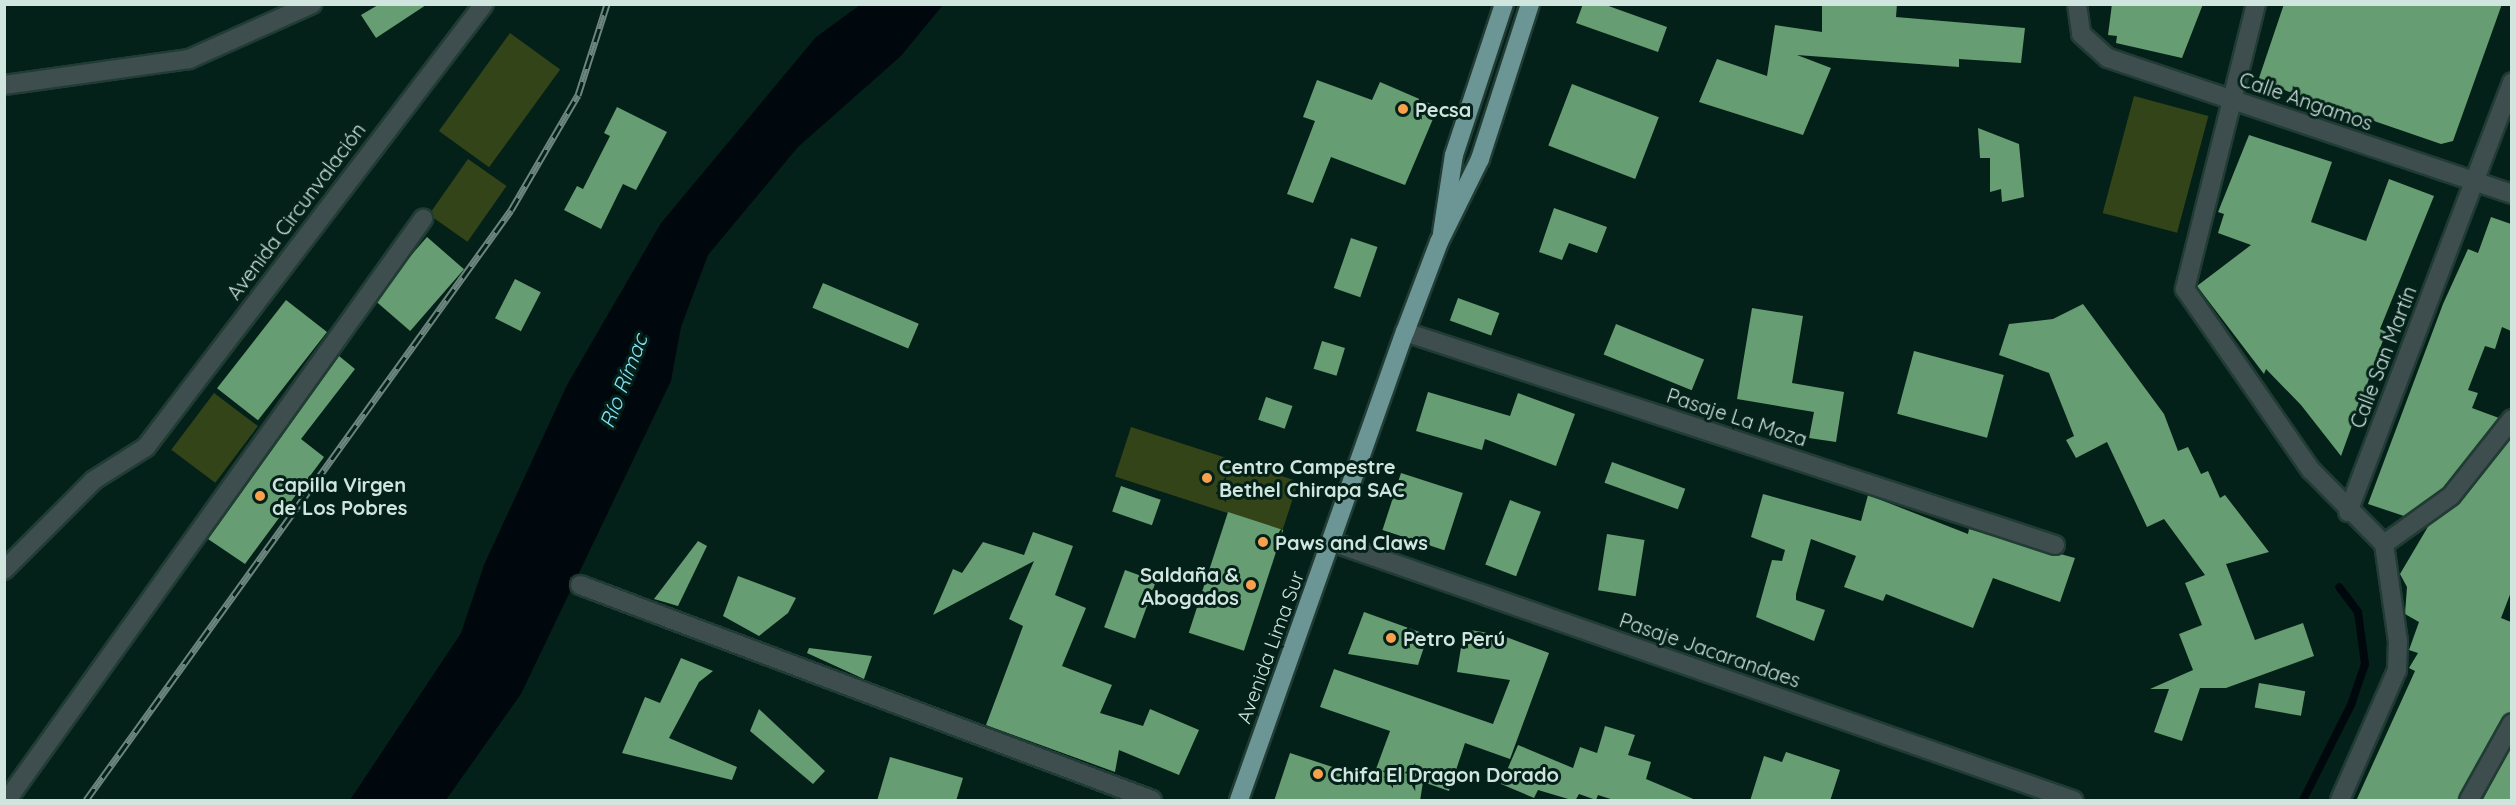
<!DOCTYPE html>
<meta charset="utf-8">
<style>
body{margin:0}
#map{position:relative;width:2516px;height:805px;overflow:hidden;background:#042119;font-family:Quicksand,sans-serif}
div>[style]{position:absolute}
.green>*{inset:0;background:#334418;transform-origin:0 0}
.water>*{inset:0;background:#00080d}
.stream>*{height:8px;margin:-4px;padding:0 4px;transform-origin:4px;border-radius:4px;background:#00080d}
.building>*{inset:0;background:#679d72;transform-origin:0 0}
.roads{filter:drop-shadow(2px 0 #213c34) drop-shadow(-2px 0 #213c34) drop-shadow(0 2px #213c34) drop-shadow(0 -2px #213c34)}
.minor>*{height:18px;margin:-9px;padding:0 9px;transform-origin:9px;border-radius:9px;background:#3e4e4e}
.highway>*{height:18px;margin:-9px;padding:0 9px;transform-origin:9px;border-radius:9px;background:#6b9695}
.rail>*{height:7px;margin-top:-3.5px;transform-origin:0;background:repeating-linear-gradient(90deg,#042119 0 14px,#6c857d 0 28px);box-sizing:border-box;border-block:2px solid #6c857d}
.dots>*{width:16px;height:16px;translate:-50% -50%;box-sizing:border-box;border:3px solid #042119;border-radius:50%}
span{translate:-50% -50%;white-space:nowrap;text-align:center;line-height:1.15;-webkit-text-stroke:6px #042119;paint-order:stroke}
.street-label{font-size:20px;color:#d0e5dd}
.poi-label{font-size:20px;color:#d0e5dd;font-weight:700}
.left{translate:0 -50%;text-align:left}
.right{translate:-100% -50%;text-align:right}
.water-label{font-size:21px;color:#87e3fa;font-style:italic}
.frame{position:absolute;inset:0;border:6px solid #d0e5dd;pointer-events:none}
</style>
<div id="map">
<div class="green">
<i style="left:510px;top:33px;width:62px;height:121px;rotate:36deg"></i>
<i style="left:2134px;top:96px;width:77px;height:121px;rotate:15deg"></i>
<i style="left:468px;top:159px;width:47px;height:68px;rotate:35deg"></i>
<i style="left:214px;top:393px;width:55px;height:71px;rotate:37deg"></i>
<i style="left:1131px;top:427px;width:176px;height:52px;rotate:18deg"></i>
</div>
<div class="water">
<i style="clip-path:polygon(860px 5px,943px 5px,901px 56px,798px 147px,708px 255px,681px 327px,671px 381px,521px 694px,446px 800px,350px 800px,461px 633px,484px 565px,567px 385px,661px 223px,816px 37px)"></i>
</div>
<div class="stream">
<i style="left:2303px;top:800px;width:106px;rotate:-63.2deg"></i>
<i style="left:2351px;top:705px;width:43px;rotate:-71.1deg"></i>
<i style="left:2365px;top:664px;width:52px;rotate:-97.7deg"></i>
<i style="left:2358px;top:612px;width:31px;rotate:-127deg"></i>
</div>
<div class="building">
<i style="clip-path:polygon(1583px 4px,1603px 4px,1667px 27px,1658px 52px,1576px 23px)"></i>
<i style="clip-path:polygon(1822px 4px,1897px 4px,1896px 17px,2025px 28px,2021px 63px,1959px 59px,1959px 67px,1797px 55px,1831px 68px,1803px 135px,1699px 102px,1717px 59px,1767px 76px,1775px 25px,1822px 32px)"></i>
<i style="clip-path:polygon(2112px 4px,2203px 4px,2182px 58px,2116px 43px,2117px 36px,2108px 35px)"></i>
<i style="clip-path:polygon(2284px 4px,2502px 4px,2453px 141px,2441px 144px,2258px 81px)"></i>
<i style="clip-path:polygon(378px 5px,426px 5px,376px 38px,361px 15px)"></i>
<i style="clip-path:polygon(1317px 80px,1372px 100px,1380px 82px,1438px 107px,1405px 185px,1331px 157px,1313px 203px,1287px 194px,1315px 121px,1303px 117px)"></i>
<i style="left:1572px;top:84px;width:93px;height:66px;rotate:21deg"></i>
<i style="clip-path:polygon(617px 107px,667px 132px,636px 190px,623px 184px,601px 229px,564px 210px,577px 186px,583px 189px,610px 136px,604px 133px)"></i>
<i style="clip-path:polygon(1978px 128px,2019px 144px,2024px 197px,2002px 202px,2001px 189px,1990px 192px,1990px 158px,1980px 158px)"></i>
<i style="clip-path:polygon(2249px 135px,2332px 162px,2311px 222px,2366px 241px,2389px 179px,2434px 196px,2380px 329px,2386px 332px,2341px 456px,2301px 405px,2266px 369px,2264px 374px,2197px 286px,2251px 245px,2218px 233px,2224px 214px,2218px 212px)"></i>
<i style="clip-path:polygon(1554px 208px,1607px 227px,1597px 253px,1569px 243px,1562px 260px,1539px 252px)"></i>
<i style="clip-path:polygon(2491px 217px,2511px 224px,2511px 331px,2502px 327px,2495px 349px,2485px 346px,2468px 390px,2478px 393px,2472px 408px,2499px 418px,2443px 488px,2404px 516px,2368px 504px,2443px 304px,2468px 249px,2478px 253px)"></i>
<i style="left:427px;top:237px;width:49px;height:82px;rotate:41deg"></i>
<i style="left:1351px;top:238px;width:28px;height:53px;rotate:19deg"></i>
<i style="left:515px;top:279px;width:29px;height:44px;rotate:27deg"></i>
<i style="left:823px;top:283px;width:104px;height:27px;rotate:23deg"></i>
<i style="left:1458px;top:298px;width:44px;height:24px;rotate:20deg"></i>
<i style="left:286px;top:300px;width:52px;height:112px;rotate:38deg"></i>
<i style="clip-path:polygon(2083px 304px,2164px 414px,2178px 451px,2188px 447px,2201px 474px,2208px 471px,2220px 498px,2225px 495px,2269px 552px,2226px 564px,2255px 640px,2303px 623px,2314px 656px,2226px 688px,2200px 688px,2182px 741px,2154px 732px,2169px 689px,2150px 689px,2193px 670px,2179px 634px,2202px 625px,2185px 583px,2205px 575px,2164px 519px,2147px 527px,2107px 442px,2076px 458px,2066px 440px,2074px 436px,2049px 373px,1999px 355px,2009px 324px,2053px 319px)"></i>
<i style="clip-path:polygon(1752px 308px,1803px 316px,1792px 383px,1844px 392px,1836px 442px,1809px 438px,1814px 412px,1737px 399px)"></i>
<i style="left:1616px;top:324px;width:95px;height:33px;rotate:22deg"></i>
<i style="left:1322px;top:341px;width:24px;height:29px;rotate:17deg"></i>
<i style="left:1914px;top:351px;width:93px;height:65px;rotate:15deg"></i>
<i style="clip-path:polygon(339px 356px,355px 369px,301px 439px,324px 457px,245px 564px,208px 539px)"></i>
<i style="clip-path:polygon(1428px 392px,1510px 416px,1518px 393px,1575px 414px,1556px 466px,1485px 439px,1482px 450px,1416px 431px)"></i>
<i style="left:1266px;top:397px;width:28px;height:24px;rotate:19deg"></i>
<i style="clip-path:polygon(2511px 438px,2511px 592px,2501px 618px,2511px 622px,2511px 712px,2502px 718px,2458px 801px,2356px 801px,2415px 671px,2409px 668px,2418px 653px,2409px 650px,2419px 622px,2405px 614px,2407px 587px,2400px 574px,2429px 525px,2460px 503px)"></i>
<i style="left:1612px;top:462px;width:78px;height:22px;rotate:20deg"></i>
<i style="left:1401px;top:473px;width:65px;height:60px;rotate:18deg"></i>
<i style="left:1121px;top:486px;width:42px;height:27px;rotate:19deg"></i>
<i style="clip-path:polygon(1763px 494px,1861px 521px,1868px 495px,1968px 534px,1969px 529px,2075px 558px,2060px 602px,1993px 578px,1973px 628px,1886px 594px,1883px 601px,1844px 587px,1856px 556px,1811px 539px,1796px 594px,1796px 600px,1825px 610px,1814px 641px,1756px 617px,1772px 560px,1782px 561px,1785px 550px,1751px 537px)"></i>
<i style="left:1510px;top:500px;width:33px;height:69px;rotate:21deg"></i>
<i style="left:1228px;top:512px;width:58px;height:127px;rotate:18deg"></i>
<i style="clip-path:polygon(1033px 532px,1073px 546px,1055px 595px,1086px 608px,1062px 666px,1112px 685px,1100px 713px,1143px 726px,1150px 709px,1199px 730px,1179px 775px,1119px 750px,1115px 772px,986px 725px,1023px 626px,1009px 619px,1034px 561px,933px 615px,953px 569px,962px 573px,983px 542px,1024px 555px)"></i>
<i style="left:1607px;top:534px;width:38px;height:57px;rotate:9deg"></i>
<i style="clip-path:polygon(698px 541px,707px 546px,678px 606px,654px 599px)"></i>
<i style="left:1125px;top:570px;width:33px;height:61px;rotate:20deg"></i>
<i style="clip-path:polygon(738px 576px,796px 598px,788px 613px,759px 636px,723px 616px)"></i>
<i style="clip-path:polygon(1364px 612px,1428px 635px,1418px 665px,1348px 654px)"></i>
<i style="clip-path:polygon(1464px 629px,1501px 635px,1549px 653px,1510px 759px,1465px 743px,1449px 791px,1423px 782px,1420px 801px,1274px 801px,1290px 753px,1372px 780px,1390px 731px,1320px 707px,1334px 669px,1493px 724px,1510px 680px,1457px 672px)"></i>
<i style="clip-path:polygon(809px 648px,872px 656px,864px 679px,807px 653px)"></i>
<i style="clip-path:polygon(681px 658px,713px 671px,699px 682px,669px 738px,737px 767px,732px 780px,622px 753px,645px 697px,660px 703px)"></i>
<i style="left:2259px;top:683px;width:47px;height:25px;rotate:10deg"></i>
<i style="clip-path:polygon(759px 709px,825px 771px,813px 784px,750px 731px)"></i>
<i style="clip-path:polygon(1605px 726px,1635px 735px,1628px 755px,1651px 762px,1646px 779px,1698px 801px,1617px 801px,1598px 795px,1596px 800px,1579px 794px,1575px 801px,1538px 790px,1534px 798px,1501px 784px,1518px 745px,1573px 768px,1580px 747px,1597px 753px)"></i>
<i style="clip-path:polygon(2511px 747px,2511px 801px,2482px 801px)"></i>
<i style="clip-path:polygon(1786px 752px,1840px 770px,1830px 801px,1750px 801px,1764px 756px,1782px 762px)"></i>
<i style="clip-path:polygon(890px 757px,963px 778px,956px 801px,877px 801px)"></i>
</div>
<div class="roads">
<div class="minor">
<i style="left:2077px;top:4px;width:30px;rotate:82deg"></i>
<i style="left:2081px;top:34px;width:36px;rotate:42deg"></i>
<i style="left:2108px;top:58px;width:426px;rotate:18.6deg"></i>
<i style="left:2256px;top:4px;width:294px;rotate:104deg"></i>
<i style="left:2185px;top:289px;width:221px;rotate:55.2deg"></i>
<i style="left:2311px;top:470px;width:104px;rotate:45.4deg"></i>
<i style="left:2384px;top:544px;width:98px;rotate:81.8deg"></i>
<i style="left:2398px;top:641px;width:29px;rotate:92deg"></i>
<i style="left:2397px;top:670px;width:142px;rotate:113.7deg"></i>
<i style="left:4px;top:85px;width:187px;rotate:-8deg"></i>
<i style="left:189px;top:59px;width:135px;rotate:-24.1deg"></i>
<i style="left:1405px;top:332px;width:684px;rotate:18.14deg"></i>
<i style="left:2348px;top:512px;width:460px;rotate:-69.1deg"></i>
<i style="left:1332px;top:542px;width:785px;rotate:19.2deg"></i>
<i style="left:2384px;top:544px;width:82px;rotate:-35.6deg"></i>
<i style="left:2451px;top:496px;width:98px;rotate:-51.6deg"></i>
<i style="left:4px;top:570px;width:127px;rotate:-45deg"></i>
<i style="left:94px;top:480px;width:62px;rotate:-32.4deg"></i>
<i style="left:146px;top:447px;width:557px;rotate:-52.66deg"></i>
<i style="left:580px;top:585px;width:611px;rotate:20.6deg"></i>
<i style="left:7px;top:800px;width:715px;rotate:-54.4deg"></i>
<i style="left:2469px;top:800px;width:88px;rotate:-60.8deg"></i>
</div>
<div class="highway">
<i style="left:1442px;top:233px;width:79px;rotate:-81.3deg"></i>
<i style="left:1454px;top:155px;width:159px;rotate:-71.7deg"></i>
<i style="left:1239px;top:800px;width:497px;rotate:-70.5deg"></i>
<i style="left:1405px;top:332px;width:96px;rotate:-69.3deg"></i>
<i style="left:1439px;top:242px;width:93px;rotate:-63.7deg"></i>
<i style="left:1480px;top:159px;width:163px;rotate:-72.1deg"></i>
</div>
</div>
<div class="rail">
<i style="left:86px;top:800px;width:727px;rotate:-54.23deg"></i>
<i style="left:511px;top:210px;width:133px;rotate:-59.8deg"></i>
<i style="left:578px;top:95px;width:96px;rotate:-72.3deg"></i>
</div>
<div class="dots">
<i style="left:1403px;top:109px;background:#f8a04b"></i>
<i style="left:1207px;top:478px;background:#f8a04b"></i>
<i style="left:260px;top:496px;background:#f8a04b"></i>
<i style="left:1263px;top:542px;background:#f8a04b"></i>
<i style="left:1251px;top:585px;background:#f8a04b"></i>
<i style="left:1391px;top:638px;background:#f8a04b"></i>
<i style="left:1318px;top:774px;background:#f8a04b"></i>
</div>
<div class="street-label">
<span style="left:2306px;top:101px;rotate:19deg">Calle Angamos</span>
<span style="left:296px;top:211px;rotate:-53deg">Avenida Circunvalación</span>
<span style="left:2383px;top:357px;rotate:-69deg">Calle San Martín</span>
<span style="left:1737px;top:417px;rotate:18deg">Pasaje La Moza</span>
<span style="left:1270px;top:647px;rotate:-70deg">Avenida Lima Sur</span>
<span style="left:1710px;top:650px;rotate:19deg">Pasaje Jacarandaes</span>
</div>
<div class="poi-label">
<span class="left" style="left:1415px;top:109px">Pecsa</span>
<span class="left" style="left:1219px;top:478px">Centro Campestre<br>Bethel Chirapa SAC</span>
<span class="left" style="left:272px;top:496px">Capilla Virgen<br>de Los Pobres</span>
<span class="left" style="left:1275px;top:542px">Paws and Claws</span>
<span class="right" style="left:1239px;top:586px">Saldaña &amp;<br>Abogados</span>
<span class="left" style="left:1403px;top:638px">Petro Perú</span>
<span class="left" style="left:1330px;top:774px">Chifa El Dragon Dorado</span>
</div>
<div class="water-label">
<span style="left:623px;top:381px;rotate:-69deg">Río Rímac</span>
</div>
<div class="frame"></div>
</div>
